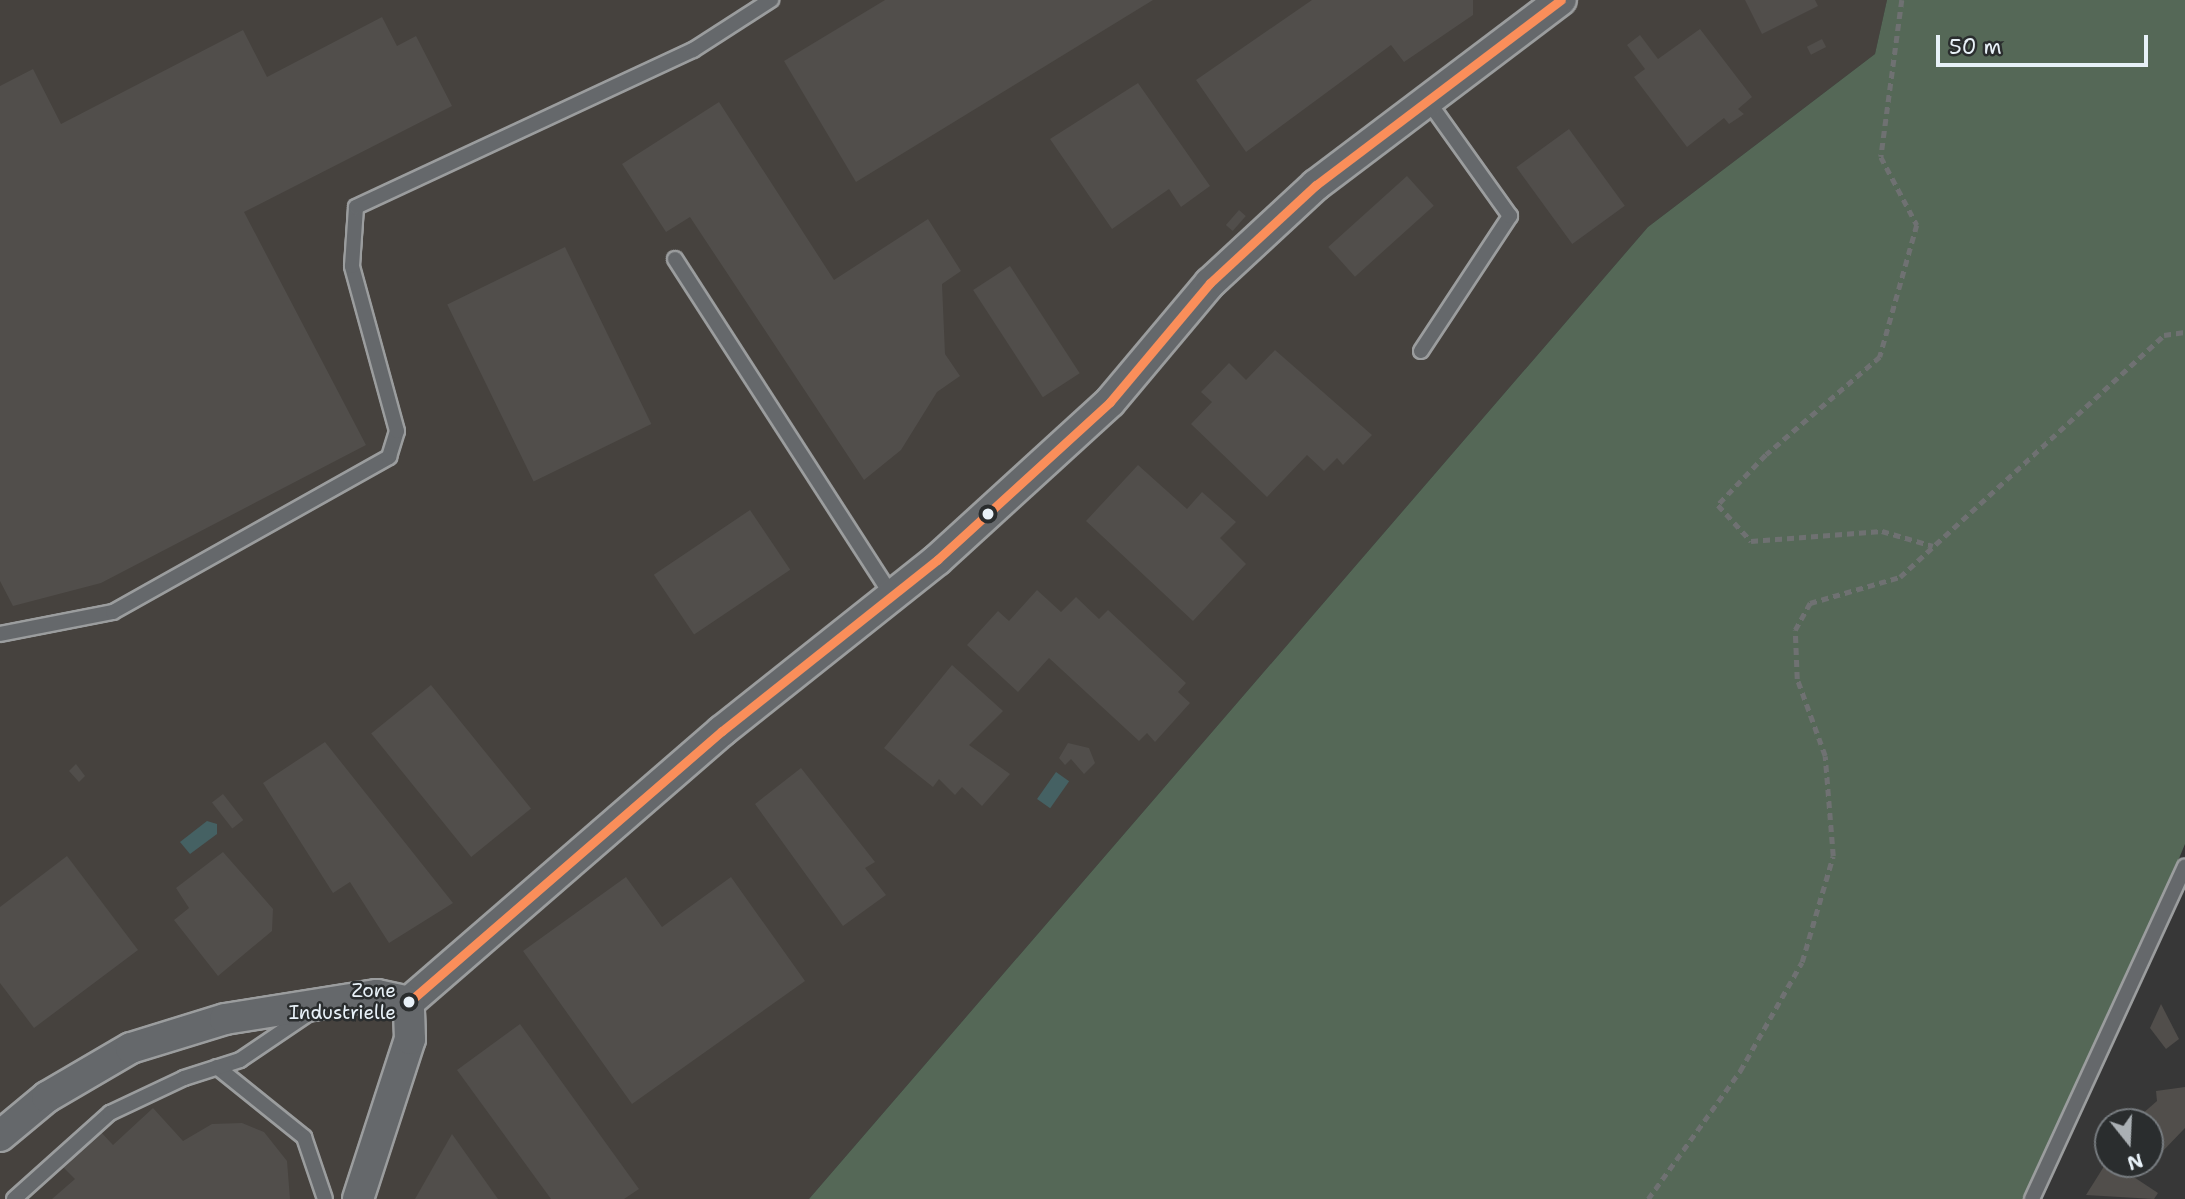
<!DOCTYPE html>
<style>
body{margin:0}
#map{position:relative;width:2185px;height:1199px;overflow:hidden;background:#373737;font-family:"Shantell Sans",sans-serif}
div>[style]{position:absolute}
.built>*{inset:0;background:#46423e}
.green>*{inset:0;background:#556857}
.water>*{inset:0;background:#456163;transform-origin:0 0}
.building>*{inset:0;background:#514e4b;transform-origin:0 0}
.path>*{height:4.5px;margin-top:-2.25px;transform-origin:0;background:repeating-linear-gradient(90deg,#6f7172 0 7px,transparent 0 12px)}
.roads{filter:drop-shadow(2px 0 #9b9d9e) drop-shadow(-2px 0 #9b9d9e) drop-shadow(0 2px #9b9d9e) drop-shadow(0 -2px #9b9d9e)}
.lane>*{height:14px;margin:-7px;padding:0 7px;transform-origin:7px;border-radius:7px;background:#65686b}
.street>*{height:30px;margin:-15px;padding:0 15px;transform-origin:15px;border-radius:15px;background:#65686b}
.bus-1>*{height:9px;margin:-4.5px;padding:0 4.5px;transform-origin:4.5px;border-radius:4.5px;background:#fa8e5a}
.dots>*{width:19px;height:19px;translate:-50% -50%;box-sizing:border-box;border:4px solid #2a2d2e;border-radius:50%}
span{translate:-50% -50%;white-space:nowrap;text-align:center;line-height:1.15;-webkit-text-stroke:5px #2a2d2e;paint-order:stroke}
.bus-label{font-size:19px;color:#e8f1f8}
.right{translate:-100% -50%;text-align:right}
.north{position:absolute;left:2094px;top:1108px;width:70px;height:70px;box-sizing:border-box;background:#2a2d2e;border:2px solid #767b7f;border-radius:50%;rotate:162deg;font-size:19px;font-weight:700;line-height:28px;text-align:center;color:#e8f1f8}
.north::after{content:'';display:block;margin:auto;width:24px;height:32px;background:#aab0b4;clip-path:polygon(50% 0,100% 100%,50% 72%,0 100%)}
.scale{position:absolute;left:1936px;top:35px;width:212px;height:32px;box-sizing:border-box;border:4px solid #e8f1f8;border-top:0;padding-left:9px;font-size:21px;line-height:24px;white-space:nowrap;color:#e8f1f8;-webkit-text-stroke:5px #2a2d2e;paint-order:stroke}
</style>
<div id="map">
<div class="built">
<i style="clip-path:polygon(0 0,1887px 0,1875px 54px,1648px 227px,809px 1199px,0 1199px)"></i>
</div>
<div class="green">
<i style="clip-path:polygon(1887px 0,2185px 0,2185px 844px,2038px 1199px,809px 1199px,1648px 227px,1875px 54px)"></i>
</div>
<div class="water">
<i style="left:1056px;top:772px;width:16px;height:33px;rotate:35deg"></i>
<i style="clip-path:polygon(207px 821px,217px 824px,217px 834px,190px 854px,180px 842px)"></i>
</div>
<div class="building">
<i style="clip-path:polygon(885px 0,1153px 0,856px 182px,784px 61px)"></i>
<i style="clip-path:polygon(1312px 0,1473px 0,1473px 15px,1404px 62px,1391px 45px,1246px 152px,1196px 80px)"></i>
<i style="clip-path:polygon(1745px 0,1815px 0,1818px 6px,1762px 34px)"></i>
<i style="clip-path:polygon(382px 17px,397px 46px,416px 36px,452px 106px,244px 212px,366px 445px,101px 583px,13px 606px,0 581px,0 86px,33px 69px,61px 124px,243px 30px,267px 77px)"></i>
<i style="clip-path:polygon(1700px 29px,1752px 97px,1738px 109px,1744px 114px,1729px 124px,1724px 118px,1687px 147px,1634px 77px,1645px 69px,1627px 45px,1640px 35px,1658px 59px)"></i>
<i style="left:1822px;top:39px;width:9px;height:17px;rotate:63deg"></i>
<i style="clip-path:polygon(1138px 83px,1210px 186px,1181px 207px,1169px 189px,1112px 229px,1050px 139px)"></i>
<i style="clip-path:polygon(719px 102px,834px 280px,928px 219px,961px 271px,942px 284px,945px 354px,960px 376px,937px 392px,901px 450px,864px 480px,690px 217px,666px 232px,622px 164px)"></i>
<i style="left:1569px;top:129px;width:95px;height:65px;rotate:54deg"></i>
<i style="left:1407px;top:176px;width:40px;height:106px;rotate:48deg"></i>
<i style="left:1239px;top:210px;width:9px;height:20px;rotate:41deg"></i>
<i style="left:565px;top:247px;width:197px;height:131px;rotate:64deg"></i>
<i style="left:1010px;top:266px;width:128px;height:44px;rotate:57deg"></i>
<i style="clip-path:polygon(1275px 350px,1372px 435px,1343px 465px,1337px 458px,1324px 471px,1307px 455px,1267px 497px,1191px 424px,1212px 402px,1201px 392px,1229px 363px,1246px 380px)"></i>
<i style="clip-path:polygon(1138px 465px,1187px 509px,1202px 492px,1236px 522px,1220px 538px,1246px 564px,1193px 621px,1086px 521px)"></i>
<i style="left:750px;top:510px;width:72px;height:116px;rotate:56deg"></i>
<i style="clip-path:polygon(1037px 590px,1061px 612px,1076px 597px,1099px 619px,1108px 610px,1186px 683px,1178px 692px,1190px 703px,1155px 742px,1147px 733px,1139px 741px,1049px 658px,1018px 692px,967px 645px,998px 611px,1009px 621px)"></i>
<i style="clip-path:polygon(952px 665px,1003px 711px,969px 745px,1010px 774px,982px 806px,962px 787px,955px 795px,939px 779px,933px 787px,884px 748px)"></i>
<i style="left:431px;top:685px;width:159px;height:77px;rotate:51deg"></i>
<i style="clip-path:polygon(325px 742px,453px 903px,389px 943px,350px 882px,333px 893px,263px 783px)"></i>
<i style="clip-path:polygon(1068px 743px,1089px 748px,1095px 763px,1084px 774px,1071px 759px,1065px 765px,1059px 758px)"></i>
<i style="clip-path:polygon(76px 764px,85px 776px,79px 782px,69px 771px)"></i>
<i style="clip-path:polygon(801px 768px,875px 862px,865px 868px,886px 895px,843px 926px,755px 804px)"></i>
<i style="left:223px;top:794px;width:33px;height:14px;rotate:52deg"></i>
<i style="clip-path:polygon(223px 852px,273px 909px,272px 931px,218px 976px,174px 920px,189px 908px,176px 888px)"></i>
<i style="clip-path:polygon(67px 856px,138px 950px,34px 1028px,0 983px,0 907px)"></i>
<i style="clip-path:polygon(626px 877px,662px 927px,731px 877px,805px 981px,632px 1104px,523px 951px)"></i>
<i style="clip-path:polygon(2161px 1004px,2179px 1039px,2166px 1049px,2150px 1028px)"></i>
<i style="clip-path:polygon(520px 1024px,639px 1189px,624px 1199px,551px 1199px,457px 1070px)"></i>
<i style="clip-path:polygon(2185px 1087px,2185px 1128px,2161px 1153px,2150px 1143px,2150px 1122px,2133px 1122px,2157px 1101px,2156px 1091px)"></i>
<i style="clip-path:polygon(153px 1108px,183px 1141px,212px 1124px,242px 1123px,264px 1132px,287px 1161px,290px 1199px,52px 1199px,75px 1179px,61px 1165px,100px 1131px,113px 1145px)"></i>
<i style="clip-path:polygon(2117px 1109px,2129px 1119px,2126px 1122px,2109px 1119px)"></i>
<i style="clip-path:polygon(452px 1134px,498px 1199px,415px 1199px)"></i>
<i style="clip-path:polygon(2108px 1160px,2158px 1193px,2154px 1199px,2086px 1195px)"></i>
</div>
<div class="path">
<i style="left:1902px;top:0;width:158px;rotate:97.6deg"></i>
<i style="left:1881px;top:157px;width:77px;rotate:62.1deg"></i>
<i style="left:1917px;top:225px;width:137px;rotate:105.7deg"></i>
<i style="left:1880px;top:357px;width:150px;rotate:139.3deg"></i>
<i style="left:1766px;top:455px;width:69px;rotate:133.8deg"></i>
<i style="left:1718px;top:505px;width:49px;rotate:47.5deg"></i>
<i style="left:1751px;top:541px;width:131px;rotate:-4.4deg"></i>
<i style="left:1882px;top:531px;width:53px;rotate:16.4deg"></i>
<i style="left:1648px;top:1199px;width:158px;rotate:-54.3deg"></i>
<i style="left:1740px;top:1071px;width:125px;rotate:-60.4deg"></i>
<i style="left:1802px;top:962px;width:110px;rotate:-73.7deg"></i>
<i style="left:1833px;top:856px;width:100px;rotate:-94.6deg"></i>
<i style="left:1825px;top:756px;width:82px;rotate:-110deg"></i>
<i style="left:1797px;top:679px;width:49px;rotate:-92.3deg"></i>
<i style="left:1795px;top:630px;width:31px;rotate:-61deg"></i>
<i style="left:1810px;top:603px;width:94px;rotate:-16.1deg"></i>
<i style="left:1900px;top:577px;width:358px;rotate:-42.5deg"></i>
<i style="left:2164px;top:335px;width:21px;rotate:-8deg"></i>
</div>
<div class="roads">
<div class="lane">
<i style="left:675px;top:259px;width:401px;rotate:57.2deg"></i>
<i style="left:1421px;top:351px;width:162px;rotate:-56.6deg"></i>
<i style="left:1510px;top:216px;width:141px;rotate:-125.5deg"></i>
<i style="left:0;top:634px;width:115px;rotate:-11deg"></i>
<i style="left:113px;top:612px;width:317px;rotate:-29.3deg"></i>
<i style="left:389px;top:457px;width:27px;rotate:-73deg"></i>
<i style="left:397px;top:431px;width:171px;rotate:-105.3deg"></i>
<i style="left:352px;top:266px;width:59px;rotate:-86.1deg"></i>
<i style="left:356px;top:207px;width:372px;rotate:-25deg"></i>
<i style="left:693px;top:50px;width:93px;rotate:-32.7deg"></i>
<i style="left:217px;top:1067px;width:112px;rotate:38.8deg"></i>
<i style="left:304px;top:1137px;width:65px;rotate:71.3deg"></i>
<i style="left:14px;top:1199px;width:129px;rotate:-41.9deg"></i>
<i style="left:110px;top:1113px;width:82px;rotate:-25.3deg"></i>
<i style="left:184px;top:1078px;width:59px;rotate:-17.8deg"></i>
<i style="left:240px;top:1060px;width:82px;rotate:-34.1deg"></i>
<i style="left:2032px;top:1199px;width:366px;rotate:-65.3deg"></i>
</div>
<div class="street">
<i style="left:409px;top:1002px;width:414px;rotate:-40.9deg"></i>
<i style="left:722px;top:731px;width:275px;rotate:-38.5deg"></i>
<i style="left:937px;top:560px;width:234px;rotate:-42.4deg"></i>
<i style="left:1110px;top:402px;width:155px;rotate:-50deg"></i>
<i style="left:1210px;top:283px;width:144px;rotate:-42.8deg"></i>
<i style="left:1316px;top:185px;width:307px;rotate:-37.1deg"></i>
<i style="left:0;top:1136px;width:61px;rotate:-39.7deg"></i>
<i style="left:47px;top:1097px;width:97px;rotate:-30.3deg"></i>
<i style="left:131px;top:1048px;width:98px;rotate:-17.1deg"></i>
<i style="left:225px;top:1019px;width:154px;rotate:-9deg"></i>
<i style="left:377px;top:995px;width:33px;rotate:12deg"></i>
<i style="left:358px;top:1199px;width:168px;rotate:-72deg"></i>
<i style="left:410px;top:1039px;width:37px;rotate:-92deg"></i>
</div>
</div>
<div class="bus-1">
<i style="left:409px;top:1002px;width:414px;rotate:-40.9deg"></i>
<i style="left:722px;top:731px;width:275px;rotate:-38.5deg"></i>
<i style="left:937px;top:560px;width:234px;rotate:-42.4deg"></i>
<i style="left:1110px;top:402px;width:155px;rotate:-50deg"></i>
<i style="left:1210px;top:283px;width:144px;rotate:-42.8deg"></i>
<i style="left:1316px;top:185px;width:307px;rotate:-37.1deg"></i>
</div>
<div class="dots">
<i style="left:988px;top:514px;background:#e8f1f8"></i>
<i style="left:409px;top:1002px;background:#e8f1f8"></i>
</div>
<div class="bus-label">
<span class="right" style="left:396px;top:1002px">Zone<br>Industrielle</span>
</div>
<div class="north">N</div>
<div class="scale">50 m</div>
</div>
